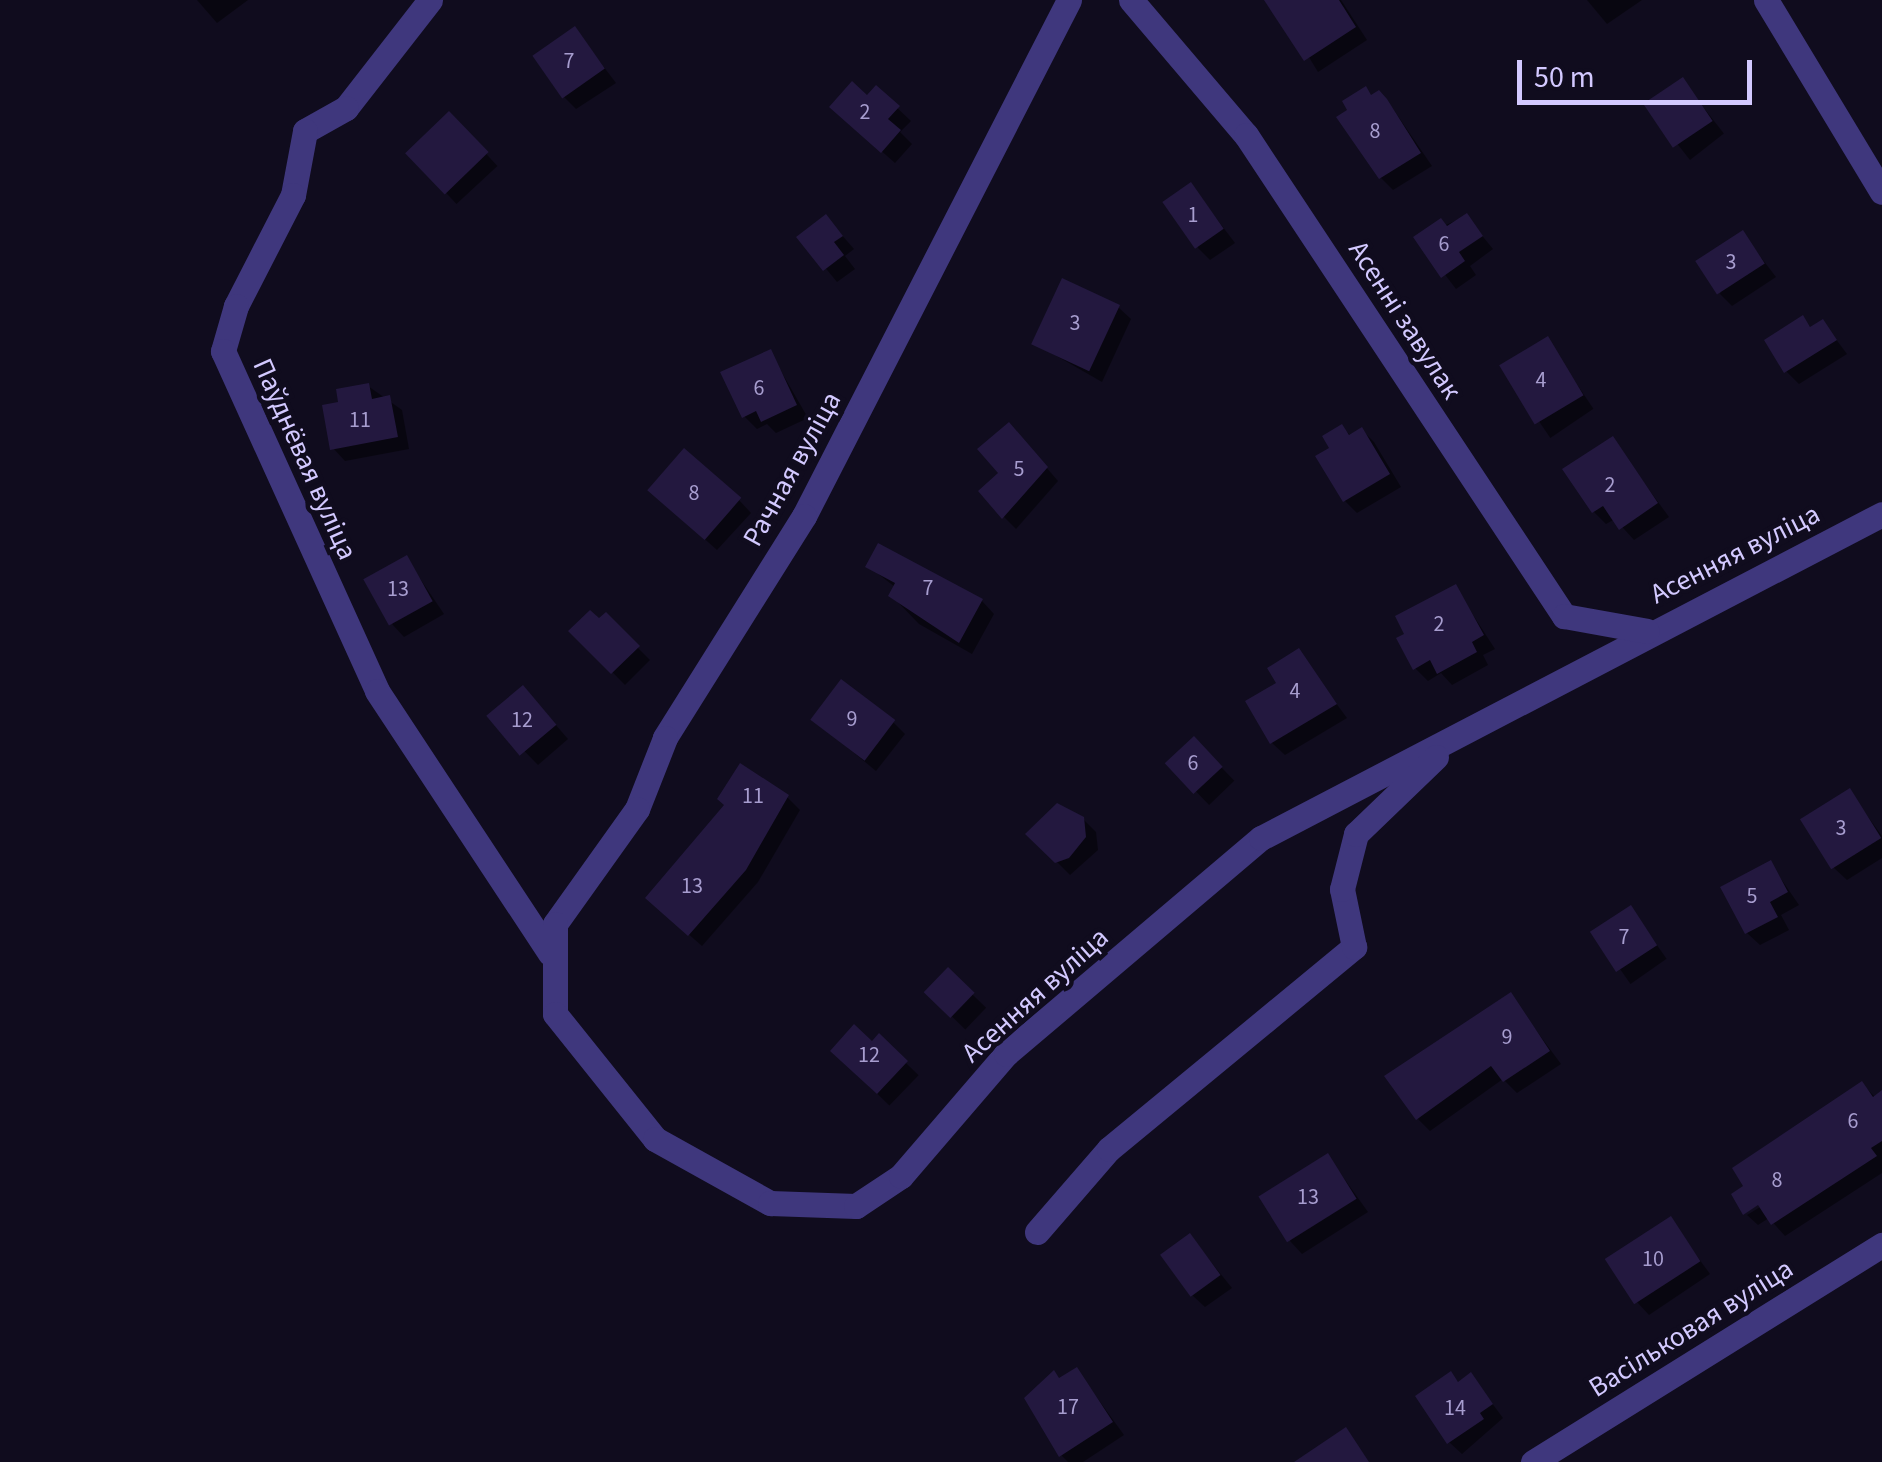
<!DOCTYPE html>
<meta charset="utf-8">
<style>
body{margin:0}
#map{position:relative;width:1882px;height:1462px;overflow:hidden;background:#100c1e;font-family:"Source Sans 3",sans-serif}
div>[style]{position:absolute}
.shadow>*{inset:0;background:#0007;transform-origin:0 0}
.building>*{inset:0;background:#23183f;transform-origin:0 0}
.minor>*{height:25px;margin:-12.5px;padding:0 12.5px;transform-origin:12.5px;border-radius:12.5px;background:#3f377d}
.tertiary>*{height:25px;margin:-12.5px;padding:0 12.5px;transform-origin:12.5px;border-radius:12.5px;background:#3f377d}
span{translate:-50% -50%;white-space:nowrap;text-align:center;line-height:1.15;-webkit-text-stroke:9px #100c1e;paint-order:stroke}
.number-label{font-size:22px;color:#a79dcf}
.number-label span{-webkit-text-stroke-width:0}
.street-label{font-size:28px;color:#d3c9ff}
.scale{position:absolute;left:1517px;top:60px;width:235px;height:45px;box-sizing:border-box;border:5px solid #d3c9ff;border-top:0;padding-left:12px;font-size:30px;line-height:35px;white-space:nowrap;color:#d3c9ff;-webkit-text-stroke:8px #100c1e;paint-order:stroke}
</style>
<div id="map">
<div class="shadow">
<i style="clip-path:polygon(197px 0,248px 0,217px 23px)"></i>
<i style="clip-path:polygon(1274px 0,1341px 0,1367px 40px,1318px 72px)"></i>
<i style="clip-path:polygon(1587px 0,1642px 0,1607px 24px)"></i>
<i style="clip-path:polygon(575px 29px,616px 83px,576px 109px,564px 97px)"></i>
<i style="left:1682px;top:80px;width:68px;height:43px;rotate:52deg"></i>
<i style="clip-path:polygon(876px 88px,911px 121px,900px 132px,912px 144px,895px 163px,845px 119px)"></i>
<i style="clip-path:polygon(1373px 97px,1391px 106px,1432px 166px,1393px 190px,1381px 178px)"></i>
<i style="left:449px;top:114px;width:71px;height:56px;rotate:47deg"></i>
<i style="clip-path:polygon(1191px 185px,1235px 243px,1210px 260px,1198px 248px)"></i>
<i style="clip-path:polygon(1466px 216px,1493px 249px,1470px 266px,1476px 275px,1456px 289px,1417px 238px)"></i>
<i style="clip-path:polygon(826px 217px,854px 249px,845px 256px,855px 269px,837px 282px,800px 237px)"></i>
<i style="clip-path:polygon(1743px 234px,1776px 277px,1732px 306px,1720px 294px)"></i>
<i style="clip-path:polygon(1118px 307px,1131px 319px,1102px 382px,1034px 343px)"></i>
<i style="clip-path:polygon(1803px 319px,1812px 329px,1823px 322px,1847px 354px,1799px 384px,1786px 371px)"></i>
<i style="left:1547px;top:340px;width:83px;height:52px;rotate:56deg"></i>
<i style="clip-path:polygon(770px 352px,808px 418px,776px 433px,767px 424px,757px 429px,744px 416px)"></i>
<i style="clip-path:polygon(368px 386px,402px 410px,409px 449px,345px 461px,333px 448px,341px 404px)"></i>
<i style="clip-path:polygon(1342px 427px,1351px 436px,1362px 430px,1374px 442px,1401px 487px,1357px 513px,1345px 501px,1332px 449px)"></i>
<i style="clip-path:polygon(1021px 438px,1058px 481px,1016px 529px,1004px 517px)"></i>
<i style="clip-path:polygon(1612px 439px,1669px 517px,1634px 540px,1615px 519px,1606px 524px,1594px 512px,1566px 470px)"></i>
<i style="clip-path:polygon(739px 500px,751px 513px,717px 550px,663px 502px)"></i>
<i style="clip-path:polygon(406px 558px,444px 614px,404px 637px,392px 624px)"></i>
<i style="clip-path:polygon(868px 566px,982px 601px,994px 614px,972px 654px,919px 624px,891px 595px,895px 587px)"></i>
<i style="clip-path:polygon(1455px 587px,1495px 649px,1483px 655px,1488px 665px,1452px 685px,1441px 673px,1428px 681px,1415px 668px)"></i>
<i style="clip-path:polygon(606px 616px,650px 660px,625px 685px,572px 631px)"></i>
<i style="clip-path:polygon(1298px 652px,1347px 718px,1285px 755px,1272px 743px,1280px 684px)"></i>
<i style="clip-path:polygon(535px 701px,568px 739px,538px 765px,491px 717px)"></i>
<i style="clip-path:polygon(813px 719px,893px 722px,905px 734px,876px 771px)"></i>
<i style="left:1194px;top:739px;width:58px;height:35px;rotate:46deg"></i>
<i style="clip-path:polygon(1849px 791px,1882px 836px,1882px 858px,1847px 880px,1834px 868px)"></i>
<i style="clip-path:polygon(787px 797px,800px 810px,758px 882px,702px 946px,661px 910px,727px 806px)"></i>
<i style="clip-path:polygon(1083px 819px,1096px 832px,1098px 850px,1070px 875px,1029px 834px)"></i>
<i style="clip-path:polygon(1770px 863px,1799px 905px,1781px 915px,1789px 930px,1760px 945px,1747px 933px)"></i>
<i style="left:1631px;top:908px;width:62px;height:44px;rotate:55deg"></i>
<i style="left:948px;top:971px;width:53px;height:30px;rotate:44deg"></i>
<i style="clip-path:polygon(1510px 995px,1561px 1064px,1517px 1093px,1503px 1079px,1430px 1131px,1418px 1119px)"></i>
<i style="left:879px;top:1037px;width:55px;height:42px;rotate:44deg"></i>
<i style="clip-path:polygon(1862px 1084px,1876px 1098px,1882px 1094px,1882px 1173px,1785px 1236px,1769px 1218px,1758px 1225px,1747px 1215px,1770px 1201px)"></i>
<i style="clip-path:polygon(1328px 1156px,1368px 1212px,1302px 1254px,1290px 1241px)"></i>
<i style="clip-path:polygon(1670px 1219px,1710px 1274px,1649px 1315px,1637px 1302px)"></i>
<i style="clip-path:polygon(1190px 1236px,1232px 1288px,1205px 1307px,1192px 1295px)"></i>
<i style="clip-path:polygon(1077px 1370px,1124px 1435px,1083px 1462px,1068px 1462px,1061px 1455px,1061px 1380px)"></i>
<i style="clip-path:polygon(1450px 1374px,1459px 1383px,1471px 1375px,1503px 1418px,1462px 1454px,1449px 1442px)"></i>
</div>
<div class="building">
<i style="clip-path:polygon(1264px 0,1339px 0,1356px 27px,1304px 61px)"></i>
<i style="left:575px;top:26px;width:52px;height:52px;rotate:55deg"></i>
<i style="left:1683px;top:77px;width:53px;height:48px;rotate:56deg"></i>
<i style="clip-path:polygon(852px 81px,867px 95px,876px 85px,900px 106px,888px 119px,901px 130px,881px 153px,829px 107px)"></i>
<i style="clip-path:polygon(1366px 86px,1371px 95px,1379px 90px,1387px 99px,1421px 153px,1379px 179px,1336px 117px,1347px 110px,1342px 101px)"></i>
<i style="left:449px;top:111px;width:57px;height:61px;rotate:46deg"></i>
<i style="left:1191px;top:182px;width:57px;height:35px;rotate:55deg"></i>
<i style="clip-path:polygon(1467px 213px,1483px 236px,1459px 252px,1465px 261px,1441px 278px,1413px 237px,1441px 218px,1447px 226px)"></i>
<i style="clip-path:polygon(826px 214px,843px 236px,834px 242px,844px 255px,823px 271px,796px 237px)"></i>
<i style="left:1743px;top:230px;width:40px;height:57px;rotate:57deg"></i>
<i style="left:1062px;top:278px;width:64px;height:73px;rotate:25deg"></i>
<i style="clip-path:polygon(1803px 315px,1810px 327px,1823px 319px,1837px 340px,1784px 373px,1764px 340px)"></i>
<i style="left:1548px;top:336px;width:69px;height:57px;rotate:59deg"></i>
<i style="clip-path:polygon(771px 349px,797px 405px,761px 422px,756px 411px,742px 418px,720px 372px)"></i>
<i style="clip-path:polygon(369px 383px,372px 399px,390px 395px,398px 437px,330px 450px,322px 405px,338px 402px,336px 389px)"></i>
<i style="clip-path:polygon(1009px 422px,1048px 467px,1002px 519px,978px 491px,998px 473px,977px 449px)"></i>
<i style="clip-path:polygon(1342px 424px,1349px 435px,1362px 427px,1390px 474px,1343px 502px,1315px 456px,1329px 448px,1322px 436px)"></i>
<i style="clip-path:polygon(1613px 436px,1658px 503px,1619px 530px,1603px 506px,1592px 513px,1562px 469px)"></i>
<i style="left:684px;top:448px;width:76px;height:56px;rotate:41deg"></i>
<i style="clip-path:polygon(878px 543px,983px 599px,959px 643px,888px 596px,895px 583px,865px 567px)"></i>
<i style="left:407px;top:555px;width:53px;height:50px;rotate:61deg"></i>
<i style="clip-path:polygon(1456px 584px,1484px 635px,1472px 642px,1477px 652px,1437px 674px,1430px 660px,1413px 670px,1396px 638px,1404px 634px,1395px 616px)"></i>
<i style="clip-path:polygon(590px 610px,599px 618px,606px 612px,640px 646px,611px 674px,568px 631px)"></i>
<i style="clip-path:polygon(1299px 648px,1337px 704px,1270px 744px,1245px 701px,1276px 683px,1267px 668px)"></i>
<i style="left:841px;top:679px;width:68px;height:51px;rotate:37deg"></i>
<i style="left:523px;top:685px;width:52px;height:48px;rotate:50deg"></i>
<i style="left:1194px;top:736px;width:42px;height:40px;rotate:47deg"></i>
<i style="clip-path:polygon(740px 763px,789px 795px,746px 870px,688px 936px,645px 898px,724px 805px,717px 799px)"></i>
<i style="left:1850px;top:788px;width:59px;height:59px;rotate:58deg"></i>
<i style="clip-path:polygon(1057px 803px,1084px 817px,1086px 837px,1069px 858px,1055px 863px,1025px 834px)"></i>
<i style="clip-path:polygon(1771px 860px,1788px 892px,1770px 902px,1778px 917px,1745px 934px,1720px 887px)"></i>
<i style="left:1631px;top:905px;width:48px;height:49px;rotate:57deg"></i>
<i style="left:948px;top:967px;width:37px;height:35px;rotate:44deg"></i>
<i style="clip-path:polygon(1511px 992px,1550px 1051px,1503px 1082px,1491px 1066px,1416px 1120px,1384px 1076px)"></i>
<i style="clip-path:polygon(854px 1024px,872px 1041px,879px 1033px,908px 1061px,877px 1094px,830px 1051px)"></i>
<i style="clip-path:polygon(1862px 1081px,1873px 1097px,1882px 1090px,1882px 1141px,1871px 1148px,1877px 1156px,1771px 1225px,1758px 1205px,1743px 1215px,1731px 1194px,1743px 1186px,1732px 1168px)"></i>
<i style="left:1328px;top:1153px;width:54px;height:82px;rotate:58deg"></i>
<i style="left:1671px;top:1216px;width:54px;height:79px;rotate:57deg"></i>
<i style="left:1190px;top:1233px;width:52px;height:37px;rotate:54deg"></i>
<i style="clip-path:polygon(1077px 1367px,1113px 1422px,1059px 1457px,1024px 1398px,1054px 1370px,1059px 1378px)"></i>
<i style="clip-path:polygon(1451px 1371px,1458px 1382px,1471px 1372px,1493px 1404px,1480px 1413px,1484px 1419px,1447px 1444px,1415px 1396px)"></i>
<i style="clip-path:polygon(1346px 1427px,1369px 1462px,1294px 1462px)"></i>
</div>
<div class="minor">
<i style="left:430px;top:0;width:137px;rotate:127.9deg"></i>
<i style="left:346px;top:108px;width:47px;rotate:150.7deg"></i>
<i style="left:305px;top:131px;width:65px;rotate:100.6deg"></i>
<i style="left:293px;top:195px;width:125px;rotate:117.2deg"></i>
<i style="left:236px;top:306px;width:47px;rotate:106.1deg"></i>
<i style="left:223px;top:351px;width:373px;rotate:65.6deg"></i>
<i style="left:377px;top:691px;width:314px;rotate:56.6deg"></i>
<i style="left:1069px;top:0;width:580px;rotate:117.18deg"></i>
<i style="left:804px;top:516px;width:262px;rotate:122.1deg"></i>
<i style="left:665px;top:738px;width:76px;rotate:111.5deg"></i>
<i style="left:637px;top:809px;width:141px;rotate:125.5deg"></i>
<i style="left:555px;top:924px;width:90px;rotate:90deg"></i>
<i style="left:555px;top:1014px;width:160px;rotate:51.3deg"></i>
<i style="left:655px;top:1139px;width:132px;rotate:29.1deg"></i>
<i style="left:770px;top:1203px;width:86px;rotate:2deg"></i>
<i style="left:856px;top:1206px;width:54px;rotate:-33.7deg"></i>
<i style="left:901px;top:1176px;width:161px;rotate:-49.3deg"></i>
<i style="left:1006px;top:1054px;width:334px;rotate:-40.3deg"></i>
<i style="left:1261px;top:838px;width:700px;rotate:-27.55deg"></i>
<i style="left:1131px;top:0;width:177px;rotate:49.6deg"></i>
<i style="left:1246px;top:135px;width:577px;rotate:56.53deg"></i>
<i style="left:1564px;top:616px;width:84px;rotate:10.2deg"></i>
<i style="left:1037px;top:1232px;width:110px;rotate:-49.1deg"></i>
<i style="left:1109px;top:1149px;width:318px;rotate:-39.5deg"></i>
<i style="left:1354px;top:947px;width:59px;rotate:-101.7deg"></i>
<i style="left:1342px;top:889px;width:57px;rotate:-75.7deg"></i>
<i style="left:1356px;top:834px;width:111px;rotate:-43.9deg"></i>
<i style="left:1533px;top:1462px;width:411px;rotate:-31.9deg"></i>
</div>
<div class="tertiary">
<i style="left:1766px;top:0;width:224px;rotate:58.9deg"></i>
</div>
<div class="number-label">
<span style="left:569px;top:62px">7</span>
<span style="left:865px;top:113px">2</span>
<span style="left:1375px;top:132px">8</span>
<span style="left:1193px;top:216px">1</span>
<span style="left:1444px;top:245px">6</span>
<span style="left:1731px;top:263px">3</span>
<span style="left:1075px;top:324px">3</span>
<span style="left:1541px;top:381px">4</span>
<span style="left:759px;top:389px">6</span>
<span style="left:360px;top:421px">11</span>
<span style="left:1019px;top:470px">5</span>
<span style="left:1610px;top:486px">2</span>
<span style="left:694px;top:494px">8</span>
<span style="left:928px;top:589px">7</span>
<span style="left:398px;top:590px">13</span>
<span style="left:1439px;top:625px">2</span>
<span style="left:1295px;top:692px">4</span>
<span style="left:852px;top:720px">9</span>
<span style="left:522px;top:721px">12</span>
<span style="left:1193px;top:764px">6</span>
<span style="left:753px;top:797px">11</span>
<span style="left:1841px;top:829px">3</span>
<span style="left:692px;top:887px">13</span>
<span style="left:1752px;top:897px">5</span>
<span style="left:1624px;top:938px">7</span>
<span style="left:1507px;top:1038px">9</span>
<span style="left:869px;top:1056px">12</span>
<span style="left:1853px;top:1122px">6</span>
<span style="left:1777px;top:1181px">8</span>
<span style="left:1308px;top:1198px">13</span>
<span style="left:1653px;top:1260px">10</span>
<span style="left:1068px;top:1408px">17</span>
<span style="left:1455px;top:1409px">14</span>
</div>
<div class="street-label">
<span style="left:1405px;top:320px;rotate:57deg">Асенні завулак</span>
<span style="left:305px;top:459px;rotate:66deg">Паўднёвая вуліца</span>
<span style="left:792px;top:469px;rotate:-61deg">Рачная вуліца</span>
<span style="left:1735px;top:554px;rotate:-27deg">Асенняя вуліца</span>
<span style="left:1035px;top:995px;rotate:-42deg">Асенняя вуліца</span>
<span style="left:1691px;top:1328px;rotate:-32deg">Васільковая вуліца</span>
</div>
<div class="scale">50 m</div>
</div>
